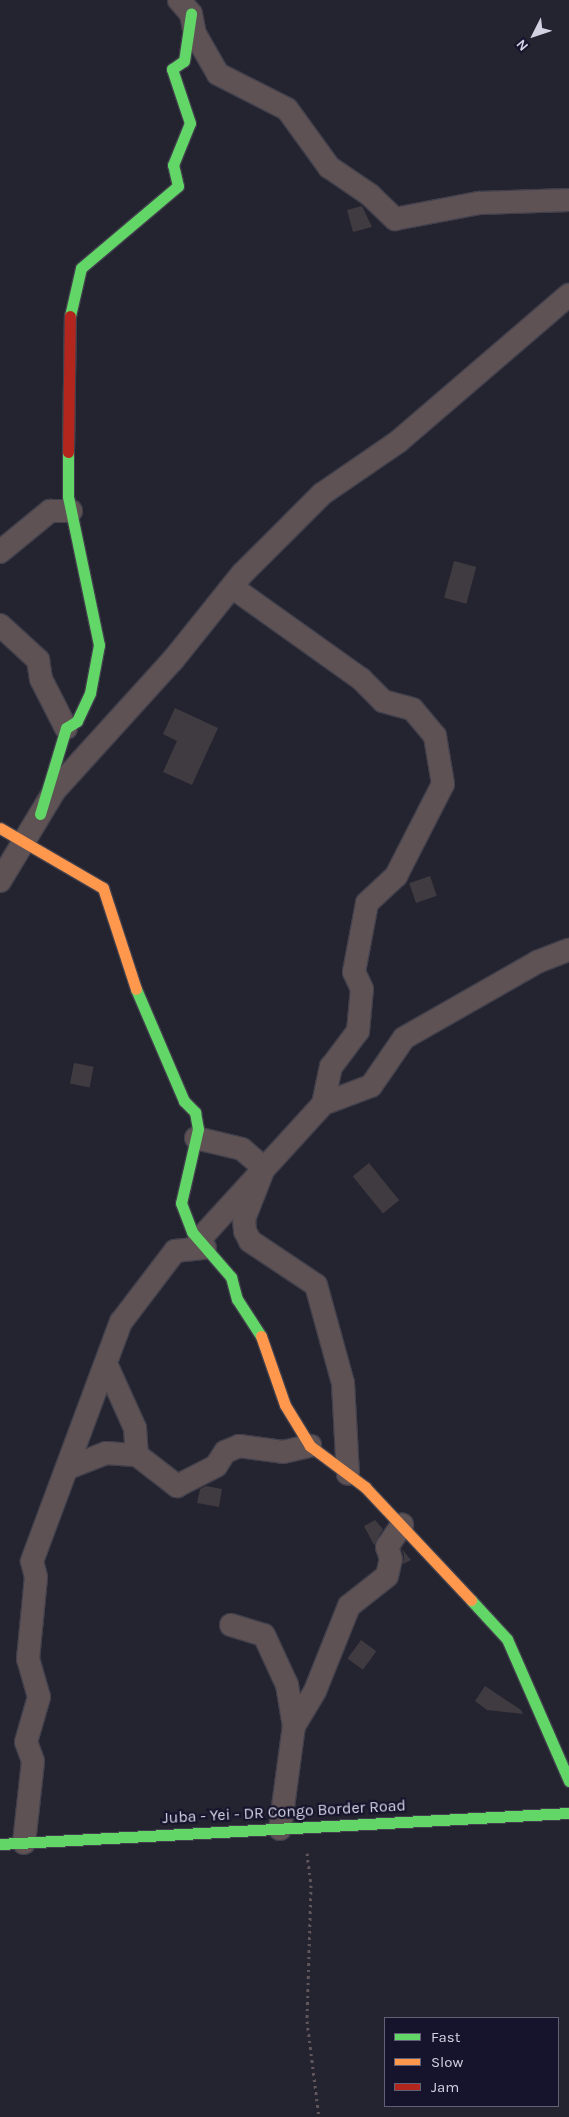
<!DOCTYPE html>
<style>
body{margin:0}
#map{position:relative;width:569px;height:2117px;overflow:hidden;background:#242330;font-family:Karla,sans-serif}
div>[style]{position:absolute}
.building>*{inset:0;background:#403b40;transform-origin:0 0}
.path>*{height:3px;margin-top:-1.5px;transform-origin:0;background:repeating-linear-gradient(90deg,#60565b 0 2.5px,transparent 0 6.5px)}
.roads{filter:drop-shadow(1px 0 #41404c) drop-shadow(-1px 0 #41404c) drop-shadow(0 1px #41404c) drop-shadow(0 -1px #41404c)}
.street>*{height:22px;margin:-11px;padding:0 11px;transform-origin:11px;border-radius:11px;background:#5f5254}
.fast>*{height:11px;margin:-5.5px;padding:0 5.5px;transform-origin:5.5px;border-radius:5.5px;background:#63d668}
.slow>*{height:11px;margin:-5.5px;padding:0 5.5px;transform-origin:5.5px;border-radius:5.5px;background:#ff974d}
.jam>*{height:11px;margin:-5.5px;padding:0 5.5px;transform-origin:5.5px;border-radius:5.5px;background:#b3261e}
span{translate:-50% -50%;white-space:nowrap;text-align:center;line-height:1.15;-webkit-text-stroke:4.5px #16142c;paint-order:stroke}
.street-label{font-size:16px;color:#d2d2e3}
.legend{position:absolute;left:384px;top:2017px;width:175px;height:90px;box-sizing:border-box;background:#16142c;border:1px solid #616075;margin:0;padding:6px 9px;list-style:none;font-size:15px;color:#d2d2e3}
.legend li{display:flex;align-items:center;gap:10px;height:25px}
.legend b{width:25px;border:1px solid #616075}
.north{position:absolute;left:509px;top:10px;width:50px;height:50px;-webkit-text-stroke:4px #16142c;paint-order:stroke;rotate:229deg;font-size:14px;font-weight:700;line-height:20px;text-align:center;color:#d2d2e3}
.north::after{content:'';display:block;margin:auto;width:18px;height:22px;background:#d2d2e3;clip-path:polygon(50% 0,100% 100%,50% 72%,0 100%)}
</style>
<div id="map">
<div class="building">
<i style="clip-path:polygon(362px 206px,372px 227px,353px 232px,347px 210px)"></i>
<i style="left:454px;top:561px;width:23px;height:38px;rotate:15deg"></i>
<i style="clip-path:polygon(175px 708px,218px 728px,192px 785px,163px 772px,177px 741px,163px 734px)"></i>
<i style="left:430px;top:876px;width:21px;height:22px;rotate:71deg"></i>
<i style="left:74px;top:1063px;width:20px;height:21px;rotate:11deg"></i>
<i style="left:369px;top:1163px;width:48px;height:21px;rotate:51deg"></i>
<i style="clip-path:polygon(206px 1486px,222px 1489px,219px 1507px,197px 1503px,200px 1489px)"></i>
<i style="clip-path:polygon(375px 1520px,383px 1529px,374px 1545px,364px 1526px)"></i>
<i style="clip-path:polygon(402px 1549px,411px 1560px,403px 1564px,404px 1555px)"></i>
<i style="left:361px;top:1640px;width:19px;height:23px;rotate:36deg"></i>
<i style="clip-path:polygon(485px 1686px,521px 1710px,523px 1714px,487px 1710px,475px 1701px)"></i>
</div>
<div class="path">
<i style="left:307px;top:1853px;width:32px;rotate:83deg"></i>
<i style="left:311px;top:1885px;width:136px;rotate:91.7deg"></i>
<i style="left:307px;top:2021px;width:97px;rotate:82.9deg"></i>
</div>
<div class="roads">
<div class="street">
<i style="left:179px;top:0;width:18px;rotate:49deg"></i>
<i style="left:191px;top:14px;width:20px;rotate:79deg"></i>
<i style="left:195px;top:34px;width:46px;rotate:60.1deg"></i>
<i style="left:218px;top:74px;width:77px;rotate:26.9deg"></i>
<i style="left:287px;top:109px;width:72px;rotate:54.1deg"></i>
<i style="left:329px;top:167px;width:50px;rotate:34.3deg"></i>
<i style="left:370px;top:195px;width:35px;rotate:44deg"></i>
<i style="left:395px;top:219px;width:86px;rotate:-10.8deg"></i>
<i style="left:479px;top:203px;width:90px;rotate:-1.9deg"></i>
<i style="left:0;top:552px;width:65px;rotate:-39.4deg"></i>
<i style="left:50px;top:511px;width:21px"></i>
<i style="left:0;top:625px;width:52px;rotate:42.6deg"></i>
<i style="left:38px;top:660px;width:19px;rotate:81deg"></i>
<i style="left:41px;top:679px;width:55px;rotate:63deg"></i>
<i style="left:0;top:881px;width:106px;rotate:-58.9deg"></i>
<i style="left:55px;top:790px;width:176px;rotate:-47.8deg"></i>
<i style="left:173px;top:660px;width:110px;rotate:-51.3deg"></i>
<i style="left:242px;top:574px;width:113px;rotate:-45deg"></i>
<i style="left:322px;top:494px;width:93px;rotate:-34.5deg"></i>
<i style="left:399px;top:441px;width:224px;rotate:-40.7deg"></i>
<i style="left:323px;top:1104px;width:51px;rotate:-20.6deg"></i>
<i style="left:371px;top:1086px;width:58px;rotate:-55.5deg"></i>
<i style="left:404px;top:1038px;width:153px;rotate:-29.7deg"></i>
<i style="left:537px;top:962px;width:34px;rotate:-21deg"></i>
<i style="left:196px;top:1138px;width:47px;rotate:13.4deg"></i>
<i style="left:242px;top:1149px;width:29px;rotate:41deg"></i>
<i style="left:264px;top:1168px;width:55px;rotate:111.4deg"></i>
<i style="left:244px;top:1219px;width:12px;rotate:85deg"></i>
<i style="left:245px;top:1231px;width:11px;rotate:63deg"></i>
<i style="left:250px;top:1241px;width:79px;rotate:33.7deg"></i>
<i style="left:316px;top:1285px;width:102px;rotate:74.6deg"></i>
<i style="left:343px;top:1383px;width:91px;rotate:86.9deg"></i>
<i style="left:199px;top:1240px;width:184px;rotate:-47.6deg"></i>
<i style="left:323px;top:1104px;width:38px;rotate:-78deg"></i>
<i style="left:331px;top:1067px;width:45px;rotate:-53.1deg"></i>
<i style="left:358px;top:1031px;width:42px;rotate:-84.6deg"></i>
<i style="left:362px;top:989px;width:19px;rotate:-115deg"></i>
<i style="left:354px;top:972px;width:70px;rotate:-79.3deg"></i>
<i style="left:367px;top:903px;width:40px;rotate:-43deg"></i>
<i style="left:396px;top:876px;width:103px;rotate:-62.9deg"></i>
<i style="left:443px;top:784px;width:49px;rotate:-99.5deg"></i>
<i style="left:435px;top:736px;width:35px;rotate:-130deg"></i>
<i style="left:412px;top:709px;width:30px;rotate:-165deg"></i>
<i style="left:383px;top:701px;width:31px;rotate:-135deg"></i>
<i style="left:361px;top:679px;width:158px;rotate:-144.5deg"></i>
<i style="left:107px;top:1366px;width:68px;rotate:65.7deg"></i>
<i style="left:135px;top:1428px;width:27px;rotate:86deg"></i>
<i style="left:68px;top:1468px;width:41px;rotate:-21.5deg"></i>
<i style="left:106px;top:1453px;width:31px;rotate:4deg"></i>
<i style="left:137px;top:1455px;width:51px;rotate:37.8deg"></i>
<i style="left:177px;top:1486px;width:44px;rotate:-27.1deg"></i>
<i style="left:216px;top:1466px;width:17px;rotate:-57deg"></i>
<i style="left:225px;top:1452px;width:15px;rotate:-23deg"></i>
<i style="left:239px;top:1446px;width:44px;rotate:7.8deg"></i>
<i style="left:283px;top:1452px;width:28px;rotate:-13deg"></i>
<i style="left:231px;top:1625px;width:34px;rotate:17deg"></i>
<i style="left:264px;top:1635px;width:55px;rotate:65.3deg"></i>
<i style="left:287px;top:1685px;width:42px;rotate:80.3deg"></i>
<i style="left:280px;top:1829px;width:104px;rotate:-82.3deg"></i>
<i style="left:294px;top:1726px;width:41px;rotate:-59deg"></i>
<i style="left:315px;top:1691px;width:92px;rotate:-68.2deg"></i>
<i style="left:349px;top:1606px;width:48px;rotate:-38.3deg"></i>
<i style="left:387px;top:1576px;width:17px;rotate:-77deg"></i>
<i style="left:391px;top:1559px;width:13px;rotate:-108deg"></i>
<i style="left:387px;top:1547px;width:27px;rotate:-56deg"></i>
<i style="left:24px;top:1843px;width:82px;rotate:-83.7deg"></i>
<i style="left:33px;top:1761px;width:20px;rotate:-110deg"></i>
<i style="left:26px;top:1742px;width:47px;rotate:-73.9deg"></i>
<i style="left:39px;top:1697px;width:40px;rotate:-106deg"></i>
<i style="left:28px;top:1659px;width:82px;rotate:-84.4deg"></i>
<i style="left:36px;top:1577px;width:16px;rotate:-104deg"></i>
<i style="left:32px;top:1561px;width:255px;rotate:-69.6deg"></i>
<i style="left:121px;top:1322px;width:89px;rotate:-52.7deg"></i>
<i style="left:175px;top:1251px;width:30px;rotate:-6deg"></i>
</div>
<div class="fast">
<i style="left:70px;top:316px;width:49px;rotate:-77.1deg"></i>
<i style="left:81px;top:268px;width:127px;rotate:-40.2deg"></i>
<i style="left:178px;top:186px;width:22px;rotate:-103deg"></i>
<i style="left:173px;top:165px;width:45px;rotate:-68deg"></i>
<i style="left:190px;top:123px;width:57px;rotate:-108.4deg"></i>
<i style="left:172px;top:69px;width:14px;rotate:-34deg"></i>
<i style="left:184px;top:61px;width:48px;rotate:-81.5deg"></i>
<i style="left:40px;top:814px;width:90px;rotate:-73.2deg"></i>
<i style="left:66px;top:728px;width:13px;rotate:-32deg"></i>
<i style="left:77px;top:721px;width:31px;rotate:-65deg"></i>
<i style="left:90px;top:693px;width:49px;rotate:-79.4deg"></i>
<i style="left:99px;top:645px;width:152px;rotate:-101.8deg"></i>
<i style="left:68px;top:496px;width:44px;rotate:-90deg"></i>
<i style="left:136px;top:989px;width:122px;rotate:66.8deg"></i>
<i style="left:184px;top:1101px;width:16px;rotate:45deg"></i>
<i style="left:195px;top:1112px;width:17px;rotate:80deg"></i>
<i style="left:198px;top:1129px;width:76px;rotate:102.9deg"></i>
<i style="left:181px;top:1203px;width:31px;rotate:69deg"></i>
<i style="left:192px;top:1232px;width:60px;rotate:49.1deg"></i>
<i style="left:231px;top:1277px;width:23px;rotate:75deg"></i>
<i style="left:237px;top:1299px;width:44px;rotate:57deg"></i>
<i style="left:471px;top:1600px;width:53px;rotate:47.3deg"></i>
<i style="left:507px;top:1639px;width:155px;rotate:66.4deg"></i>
<i style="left:0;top:1844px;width:570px;rotate:-3.12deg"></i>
</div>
<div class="slow">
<i style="left:0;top:828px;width:119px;rotate:30.2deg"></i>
<i style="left:103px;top:888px;width:106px;rotate:71.9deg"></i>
<i style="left:261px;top:1336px;width:73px;rotate:70.8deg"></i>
<i style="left:285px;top:1405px;width:48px;rotate:58.6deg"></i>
<i style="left:310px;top:1446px;width:69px;rotate:36.7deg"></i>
<i style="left:365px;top:1487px;width:155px;rotate:46.8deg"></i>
</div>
<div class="jam">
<i style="left:68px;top:452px;width:136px;rotate:-89.2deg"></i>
</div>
</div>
<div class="street-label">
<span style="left:284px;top:1812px;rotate:-3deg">Juba - Yei - DR Congo Border Road</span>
</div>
<ul class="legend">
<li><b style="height:6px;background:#63d668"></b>Fast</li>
<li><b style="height:6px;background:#ff974d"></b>Slow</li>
<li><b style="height:6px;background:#b3261e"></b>Jam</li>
</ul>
<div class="north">N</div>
</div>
